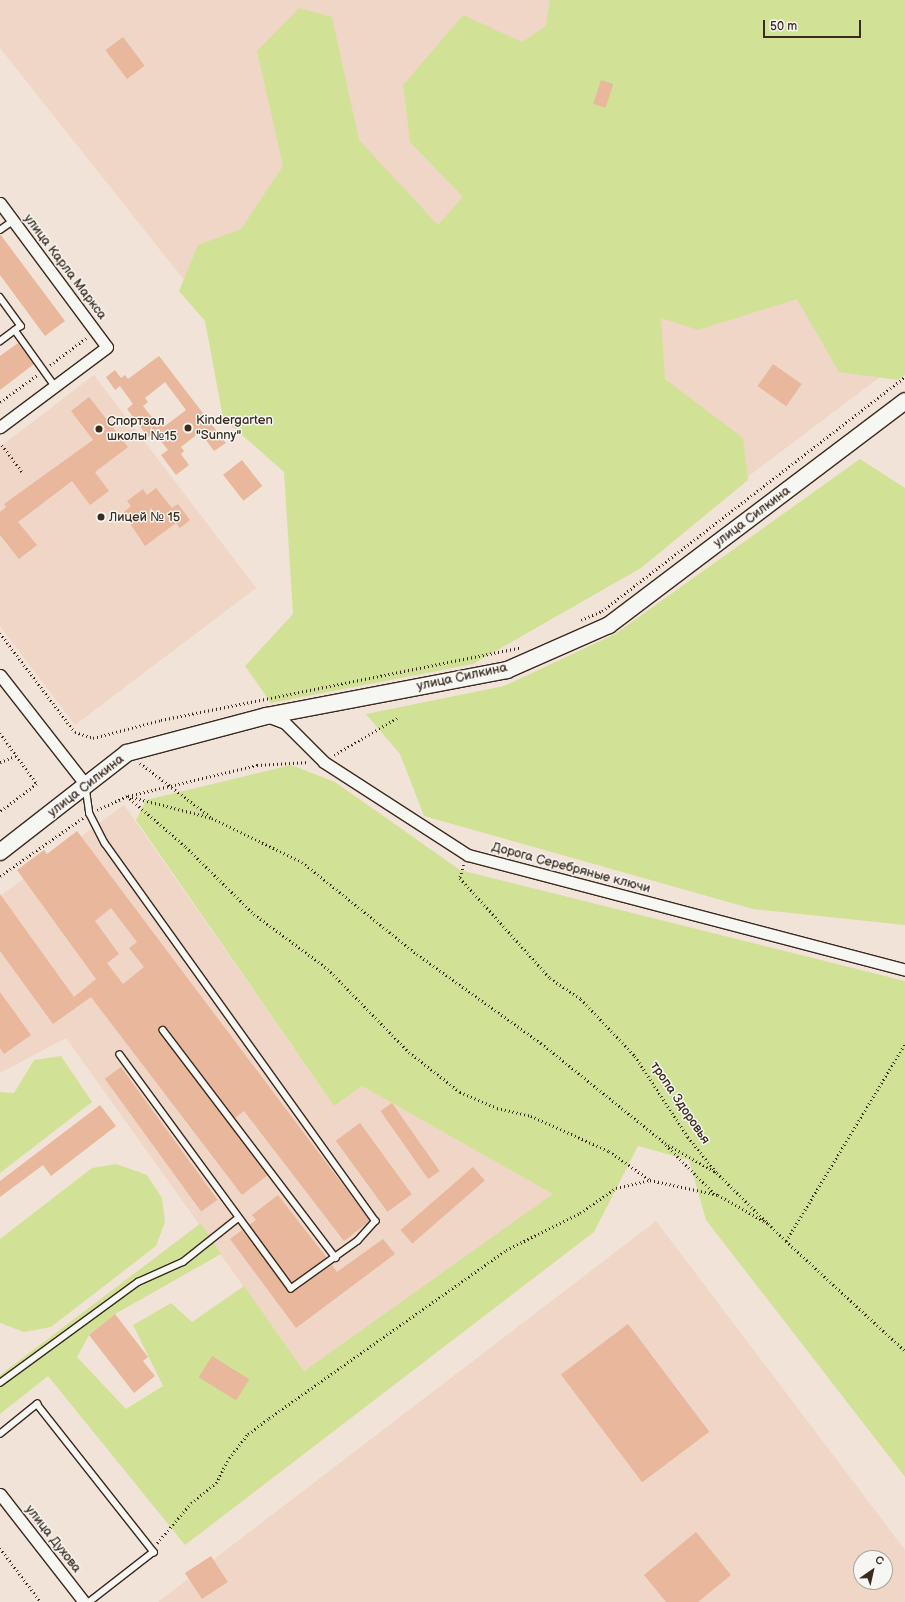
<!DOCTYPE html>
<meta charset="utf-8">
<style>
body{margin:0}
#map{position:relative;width:905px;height:1602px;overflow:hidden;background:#f2e3d8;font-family:"Balsamiq Sans",sans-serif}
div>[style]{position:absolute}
.built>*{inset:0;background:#efd6c6}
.green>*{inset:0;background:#d1e296}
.building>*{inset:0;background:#e9b79b;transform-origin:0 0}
.path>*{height:2.5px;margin-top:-1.25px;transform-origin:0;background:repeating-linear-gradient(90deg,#3b2a1e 0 1px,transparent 0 4px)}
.roads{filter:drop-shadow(1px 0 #3b2a1e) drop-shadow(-1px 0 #3b2a1e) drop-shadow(0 1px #3b2a1e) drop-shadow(0 -1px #3b2a1e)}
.lane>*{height:5.5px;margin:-2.75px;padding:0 2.75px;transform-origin:2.75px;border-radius:2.75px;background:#f6f6f2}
.street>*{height:11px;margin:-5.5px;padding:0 5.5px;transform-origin:5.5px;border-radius:5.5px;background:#f6f6f2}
.secondary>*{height:16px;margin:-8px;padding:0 8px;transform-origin:8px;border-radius:8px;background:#f6f6f2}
.dots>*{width:11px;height:11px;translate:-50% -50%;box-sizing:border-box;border:2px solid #f6f6f2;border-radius:50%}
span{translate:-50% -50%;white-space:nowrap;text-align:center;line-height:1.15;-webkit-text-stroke:3px #f6f6f2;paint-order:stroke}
.street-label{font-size:13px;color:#3b2a1e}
.poi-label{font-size:13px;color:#3b2a1e}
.left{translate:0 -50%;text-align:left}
.north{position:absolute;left:853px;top:1550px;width:40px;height:40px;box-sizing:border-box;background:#f6f6f2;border:1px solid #aba49d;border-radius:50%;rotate:34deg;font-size:11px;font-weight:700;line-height:16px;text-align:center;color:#3b2a1e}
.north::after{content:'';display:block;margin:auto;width:14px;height:18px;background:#3b2a1e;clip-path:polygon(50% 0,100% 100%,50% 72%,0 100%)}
.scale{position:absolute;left:763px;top:20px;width:98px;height:18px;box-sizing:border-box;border:2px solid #3b2a1e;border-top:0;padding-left:5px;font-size:12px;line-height:14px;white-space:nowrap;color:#3b2a1e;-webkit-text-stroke:3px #f6f6f2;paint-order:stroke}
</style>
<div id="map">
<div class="built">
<i style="clip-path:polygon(0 0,905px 0,905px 358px,611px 580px,464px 633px,0 48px)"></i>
<i style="clip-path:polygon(94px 375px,256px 588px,75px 725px,0 626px,0 447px)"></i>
<i style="clip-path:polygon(124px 805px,334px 1106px,362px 1086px,554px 1194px,304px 1371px,66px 1038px,0 1073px,0 896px)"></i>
<i style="clip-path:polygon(evenodd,656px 1221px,905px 1550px,905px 1602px,158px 1602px,656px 1221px,861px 1558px,885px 1558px,885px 1582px,861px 1582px,861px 1558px)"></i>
</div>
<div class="green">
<i style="clip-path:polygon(550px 0,905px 0,905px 375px,898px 380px,839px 372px,797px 299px,698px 330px,661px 318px,665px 379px,743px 438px,748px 480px,641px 568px,473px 664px,271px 703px,245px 666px,293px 614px,284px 472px,223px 418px,205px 321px,179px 291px,198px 245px,241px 229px,283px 166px,257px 51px,299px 8px,332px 17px,359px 140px,438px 225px,463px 197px,410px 142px,403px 85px,463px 15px,522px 42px,546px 26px)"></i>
<i style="clip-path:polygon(860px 459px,905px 488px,905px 925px,753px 909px,424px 816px,400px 754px,366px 714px,504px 686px,615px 634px)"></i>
<i style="clip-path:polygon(291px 765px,335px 782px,460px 870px,905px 981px,905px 1477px,706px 1220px,689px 1160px,638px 1146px,594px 1232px,185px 1545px,48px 1376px,0 1414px,0 1375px,201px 1223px,221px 1254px,115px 1314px,89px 1335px,77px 1357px,126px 1409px,163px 1386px,133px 1325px,171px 1303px,192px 1322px,244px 1286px,304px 1371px,553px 1194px,362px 1086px,334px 1106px,136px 820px,146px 800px)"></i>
<i style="clip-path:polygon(61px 1056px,92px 1102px,0 1173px,0 1092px,14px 1093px,34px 1060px)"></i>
<i style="clip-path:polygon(116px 1164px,147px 1175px,162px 1198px,165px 1222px,156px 1246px,51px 1327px,24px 1332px,0 1323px,0 1239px,92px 1168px)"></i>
</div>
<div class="building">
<i style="left:123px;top:37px;width:36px;height:22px;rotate:53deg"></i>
<i style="left:601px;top:80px;width:13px;height:25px;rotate:18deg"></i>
<i style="clip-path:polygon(0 234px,65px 321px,45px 336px,0 275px)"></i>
<i style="clip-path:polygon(18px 343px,34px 364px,0 390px,0 356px)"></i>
<i style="clip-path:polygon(evenodd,159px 356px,226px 443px,214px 451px,200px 432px,181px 447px,184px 451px,181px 454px,189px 465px,176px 475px,161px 455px,168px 450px,154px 432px,148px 437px,127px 409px,133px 404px,120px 386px,115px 390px,106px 377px,115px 370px,121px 378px,125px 375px,128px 379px,159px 356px,165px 382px,186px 410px,165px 426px,162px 421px,158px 425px,143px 406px,148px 402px,145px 398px,165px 382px)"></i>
<i style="left:773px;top:364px;width:35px;height:27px;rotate:35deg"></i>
<i style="clip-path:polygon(89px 397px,128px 447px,95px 472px,109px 491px,90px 505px,72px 481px,18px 522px,37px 545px,19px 559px,0 535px,0 512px,6px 507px,4px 504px,93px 440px,71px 411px)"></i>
<i style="left:242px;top:460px;width:33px;height:24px;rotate:52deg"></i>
<i style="clip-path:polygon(156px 488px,172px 508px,178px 504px,190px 520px,180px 528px,176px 523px,145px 546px,123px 513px,131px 506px,127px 501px,143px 489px,147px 495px)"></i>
<i style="clip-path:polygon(evenodd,77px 831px,370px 1221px,344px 1241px,244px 1111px,235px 1118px,166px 1027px,160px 1027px,160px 1033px,268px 1175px,242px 1195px,91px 997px,53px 1024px,0 951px,0 894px,74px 997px,96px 979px,17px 870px,44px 850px,47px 854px,77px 831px,111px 908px,137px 942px,129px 948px,144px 967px,123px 984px,107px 963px,119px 954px,95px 921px,111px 908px)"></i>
<i style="clip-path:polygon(0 992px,31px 1035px,4px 1054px,0 1048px)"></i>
<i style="left:121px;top:1067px;width:164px;height:20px;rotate:54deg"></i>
<i style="left:392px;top:1103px;width:83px;height:14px;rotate:55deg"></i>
<i style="clip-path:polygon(100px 1105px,116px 1126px,51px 1176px,43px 1165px,0 1197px,0 1181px)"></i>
<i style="left:360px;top:1123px;width:88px;height:30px;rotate:54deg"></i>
<i style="left:473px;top:1167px;width:18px;height:96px;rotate:49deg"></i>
<i style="clip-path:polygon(278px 1195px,327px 1258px,292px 1283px,249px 1225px,256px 1220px,252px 1215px)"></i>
<i style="clip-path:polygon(242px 1230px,291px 1293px,332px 1265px,337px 1272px,383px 1239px,395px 1254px,296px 1328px,230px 1239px)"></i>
<i style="clip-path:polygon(115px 1314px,148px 1357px,143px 1361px,155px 1376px,134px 1393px,89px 1335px)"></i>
<i style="left:628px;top:1324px;width:135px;height:84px;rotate:53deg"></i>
<i style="left:212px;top:1356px;width:44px;height:25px;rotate:32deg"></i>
<i style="clip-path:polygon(696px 1532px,731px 1575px,698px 1602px,666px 1602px,644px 1575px)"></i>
<i style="left:211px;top:1556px;width:31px;height:31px;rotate:57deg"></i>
</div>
<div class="path">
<i style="left:50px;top:365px;width:45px;rotate:-36.9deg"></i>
<i style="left:0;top:402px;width:46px;rotate:-36.1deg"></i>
<i style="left:2px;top:445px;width:34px;rotate:53deg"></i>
<i style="left:581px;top:620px;width:23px;rotate:-23deg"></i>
<i style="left:602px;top:611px;width:383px;rotate:-37.7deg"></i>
<i style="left:0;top:633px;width:124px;rotate:52.9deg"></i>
<i style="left:75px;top:732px;width:19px;rotate:18deg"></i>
<i style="left:93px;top:738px;width:70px;rotate:-14.8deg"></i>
<i style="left:161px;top:720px;width:368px;rotate:-11.4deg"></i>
<i style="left:0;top:733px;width:63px;rotate:54deg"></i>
<i style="left:37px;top:784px;width:46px;rotate:142.9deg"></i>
<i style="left:334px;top:755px;width:73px;rotate:-30.4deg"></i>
<i style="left:0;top:762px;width:17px;rotate:-21deg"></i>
<i style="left:140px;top:763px;width:89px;rotate:37.3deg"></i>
<i style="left:128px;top:796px;width:87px;rotate:14.7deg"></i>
<i style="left:212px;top:818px;width:100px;rotate:26.1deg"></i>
<i style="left:302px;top:862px;width:147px;rotate:38.7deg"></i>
<i style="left:417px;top:954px;width:153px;rotate:35.7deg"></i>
<i style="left:541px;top:1043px;width:159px;rotate:38.9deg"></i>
<i style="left:665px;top:1143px;width:60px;rotate:30deg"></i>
<i style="left:128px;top:796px;width:133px;rotate:-13.5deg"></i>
<i style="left:257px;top:765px;width:52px;rotate:-3.3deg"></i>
<i style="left:97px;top:810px;width:33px;rotate:-25deg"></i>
<i style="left:127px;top:796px;width:78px;rotate:40.8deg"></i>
<i style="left:186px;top:847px;width:95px;rotate:44.6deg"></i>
<i style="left:254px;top:914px;width:92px;rotate:36.6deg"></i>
<i style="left:328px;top:969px;width:116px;rotate:45.7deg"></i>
<i style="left:409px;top:1052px;width:65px;rotate:38.1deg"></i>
<i style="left:460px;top:1092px;width:40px;rotate:23.4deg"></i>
<i style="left:497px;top:1108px;width:35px;rotate:13deg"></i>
<i style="left:531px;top:1116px;width:85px;rotate:24.2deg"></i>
<i style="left:609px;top:1151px;width:50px;rotate:35.3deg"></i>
<i style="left:650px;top:1180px;width:70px;rotate:12.4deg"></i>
<i style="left:718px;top:1195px;width:59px;rotate:29.6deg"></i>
<i style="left:464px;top:865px;width:14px;rotate:107deg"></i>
<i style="left:460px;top:878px;width:45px;rotate:47.7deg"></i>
<i style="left:490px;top:911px;width:90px;rotate:48.2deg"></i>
<i style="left:550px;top:978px;width:37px;rotate:34deg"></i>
<i style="left:581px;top:999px;width:79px;rotate:46.5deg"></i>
<i style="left:635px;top:1056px;width:97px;rotate:56.8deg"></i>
<i style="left:688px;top:1137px;width:46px;rotate:51.1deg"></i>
<i style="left:717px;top:1173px;width:97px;rotate:44.6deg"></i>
<i style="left:786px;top:1241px;width:162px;rotate:42.7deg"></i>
<i style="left:0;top:876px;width:103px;rotate:-35.1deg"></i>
<i style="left:666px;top:1145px;width:69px;rotate:45deg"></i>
<i style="left:786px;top:1241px;width:230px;rotate:-58.9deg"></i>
<i style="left:157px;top:1543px;width:52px;rotate:-49.6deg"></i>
<i style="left:191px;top:1503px;width:32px;rotate:-39deg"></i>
<i style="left:216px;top:1483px;width:28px;rotate:-63deg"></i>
<i style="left:229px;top:1458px;width:31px;rotate:-52deg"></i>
<i style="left:248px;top:1434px;width:26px;rotate:-37deg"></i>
<i style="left:269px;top:1418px;width:291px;rotate:-35.3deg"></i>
<i style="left:506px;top:1250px;width:83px;rotate:-26.6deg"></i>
<i style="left:580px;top:1213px;width:44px;rotate:-34.8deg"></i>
<i style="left:616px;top:1188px;width:35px;rotate:-13deg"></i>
<i style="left:0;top:1548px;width:68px;rotate:52.8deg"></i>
</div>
<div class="roads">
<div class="lane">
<i style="left:0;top:230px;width:16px;rotate:-35deg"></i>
<i style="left:0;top:297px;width:36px;rotate:54deg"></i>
<i style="left:21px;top:326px;width:26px;rotate:143deg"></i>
<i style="left:15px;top:330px;width:69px;rotate:54.5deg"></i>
<i style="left:86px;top:787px;width:27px;rotate:82deg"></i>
<i style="left:90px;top:814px;width:33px;rotate:63deg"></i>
<i style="left:105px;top:843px;width:465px;rotate:54.4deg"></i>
<i style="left:376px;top:1221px;width:27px;rotate:132deg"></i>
<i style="left:358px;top:1241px;width:82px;rotate:144.4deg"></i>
<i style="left:291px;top:1289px;width:290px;rotate:-126.2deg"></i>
<i style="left:163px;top:1030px;width:286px;rotate:52.8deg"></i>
<i style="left:0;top:1383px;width:171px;rotate:-36.2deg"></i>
<i style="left:138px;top:1282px;width:49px;rotate:-24deg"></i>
<i style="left:183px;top:1262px;width:69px;rotate:-38.5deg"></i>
<i style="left:0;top:1434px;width:48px;rotate:-39deg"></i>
<i style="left:37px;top:1404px;width:189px;rotate:51.7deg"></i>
<i style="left:154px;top:1552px;width:81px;rotate:142deg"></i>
</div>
<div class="street">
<i style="left:0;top:203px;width:179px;rotate:53.4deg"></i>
<i style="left:107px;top:347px;width:134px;rotate:143.2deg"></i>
<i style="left:0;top:675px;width:140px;rotate:52deg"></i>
<i style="left:267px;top:716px;width:19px;rotate:21deg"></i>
<i style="left:285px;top:723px;width:55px;rotate:45deg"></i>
<i style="left:324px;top:762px;width:171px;rotate:32.9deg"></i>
<i style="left:468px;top:855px;width:452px;rotate:14.7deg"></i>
<i style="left:0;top:1494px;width:137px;rotate:52.1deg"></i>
</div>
<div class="secondary">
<i style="left:0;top:852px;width:161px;rotate:-37.9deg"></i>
<i style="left:127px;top:753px;width:144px;rotate:-14.9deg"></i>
<i style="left:266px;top:716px;width:245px;rotate:-10.8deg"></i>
<i style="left:507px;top:670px;width:111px;rotate:-23.8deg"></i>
<i style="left:609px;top:625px;width:371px;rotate:-37.1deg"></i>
</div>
</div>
<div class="dots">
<i style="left:188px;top:428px;background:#3b2a1e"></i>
<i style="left:99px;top:429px;background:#3b2a1e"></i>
<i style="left:101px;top:517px;background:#3b2a1e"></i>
</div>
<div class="street-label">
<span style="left:65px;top:267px;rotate:53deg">улица Карла Маркса</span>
<span style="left:752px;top:517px;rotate:-37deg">улица Силкина</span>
<span style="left:462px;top:677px;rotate:-12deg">улица Силкина</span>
<span style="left:86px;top:786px;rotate:-38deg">улица Силкина</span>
<span style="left:571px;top:868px;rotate:15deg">Дорога Серебряные ключи</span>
<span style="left:680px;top:1103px;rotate:56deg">тропа Здоровья</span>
<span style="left:53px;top:1539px;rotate:52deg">улица Духова</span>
</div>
<div class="poi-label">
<span class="left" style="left:196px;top:428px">Kindergarten<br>"Sunny"</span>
<span class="left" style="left:107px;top:429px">Спортзал<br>школы №15</span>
<span class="left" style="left:109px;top:517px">Лицей № 15</span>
</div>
<div class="north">С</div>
<div class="scale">50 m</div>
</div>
